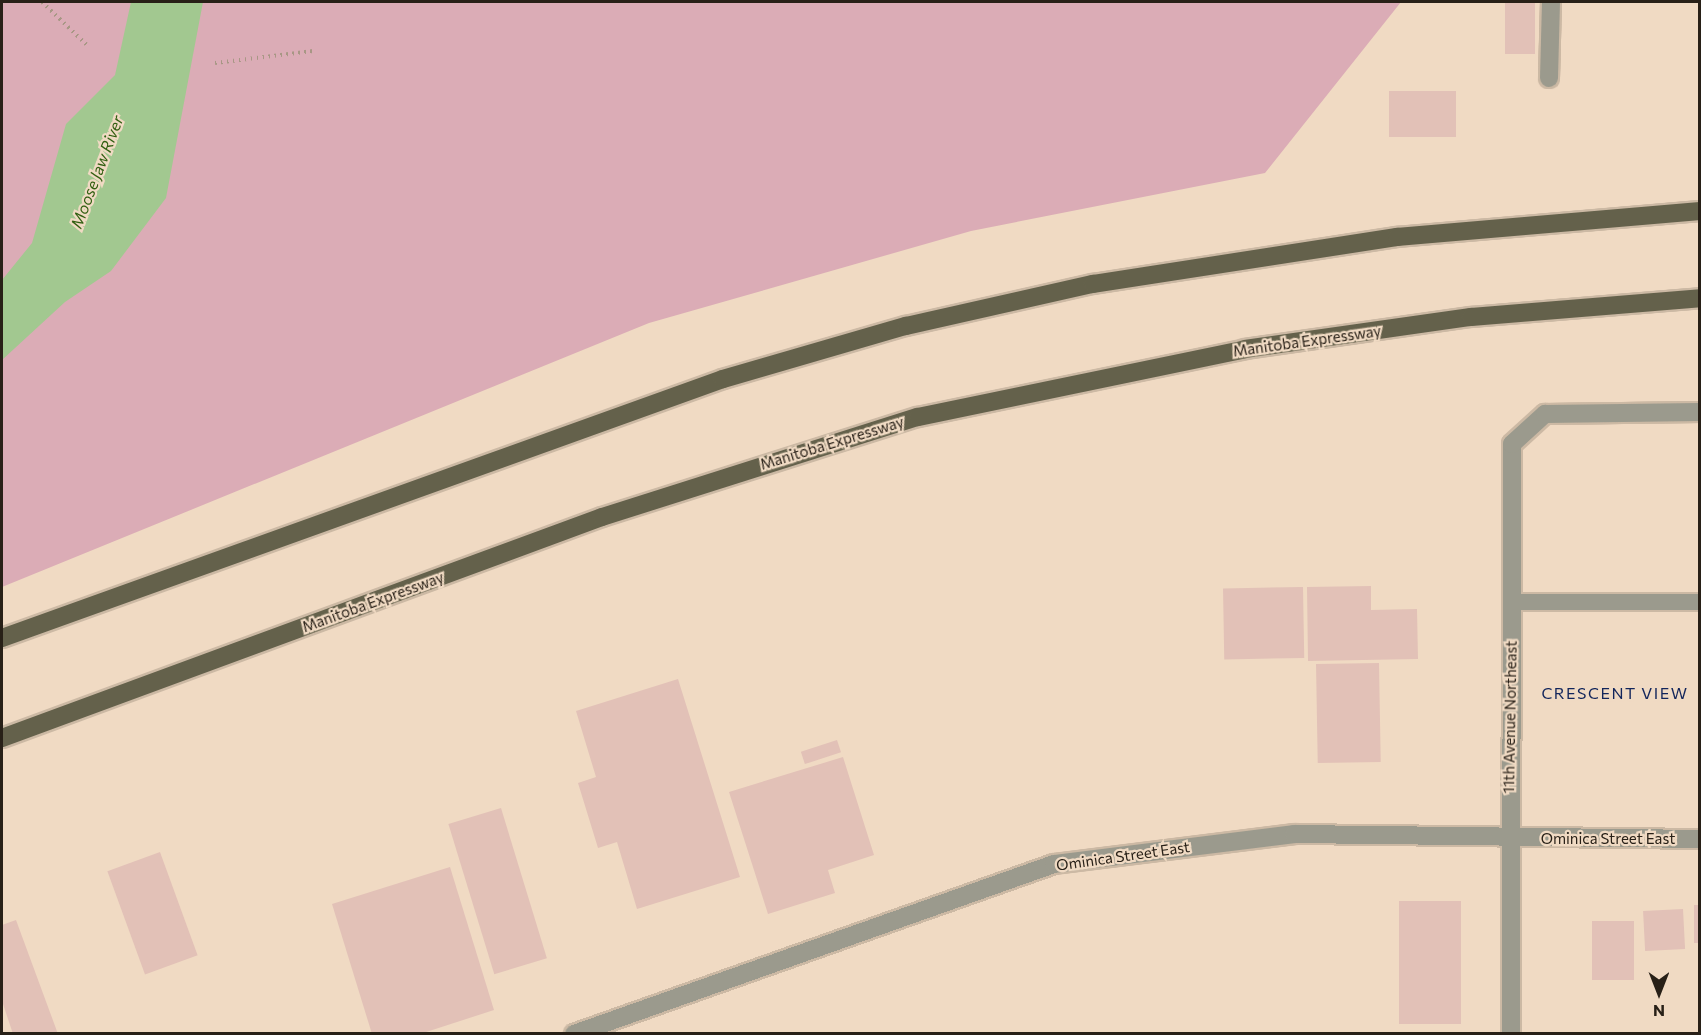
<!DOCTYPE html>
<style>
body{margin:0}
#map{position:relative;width:1701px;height:1035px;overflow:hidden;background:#f0dac3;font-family:Commissioner,sans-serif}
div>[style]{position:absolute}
.green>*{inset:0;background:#dbacb6}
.water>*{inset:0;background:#a2c890}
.building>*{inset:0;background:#e2c1b7;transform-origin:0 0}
.path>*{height:4px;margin-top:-2px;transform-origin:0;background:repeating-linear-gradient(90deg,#a89785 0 1.5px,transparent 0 6px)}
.roads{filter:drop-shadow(2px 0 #ccb9a4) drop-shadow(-2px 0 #ccb9a4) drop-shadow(0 2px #ccb9a4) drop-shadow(0 -2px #ccb9a4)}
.lane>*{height:16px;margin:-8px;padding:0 8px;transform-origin:8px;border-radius:8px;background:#9b9a8d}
.street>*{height:18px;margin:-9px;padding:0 9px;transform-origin:9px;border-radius:9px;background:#9b9a8d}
.primary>*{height:18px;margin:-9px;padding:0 9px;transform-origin:9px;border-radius:9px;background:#64614b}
span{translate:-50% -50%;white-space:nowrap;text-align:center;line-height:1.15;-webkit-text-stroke:4.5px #f0dac3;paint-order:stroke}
.street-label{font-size:15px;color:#282017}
.water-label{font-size:16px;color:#315f11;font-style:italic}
.neighbourhood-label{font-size:16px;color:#12255b;letter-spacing:1.5px}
.frame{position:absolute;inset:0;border:3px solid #282017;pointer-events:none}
.north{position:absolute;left:1629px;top:963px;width:60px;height:60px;-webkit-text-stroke:4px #f0dac3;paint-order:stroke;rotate:180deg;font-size:16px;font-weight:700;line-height:24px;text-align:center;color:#282017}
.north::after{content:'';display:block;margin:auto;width:21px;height:27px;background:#282017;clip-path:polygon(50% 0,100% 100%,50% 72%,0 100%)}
</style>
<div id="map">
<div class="green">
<i style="clip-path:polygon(2px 2px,1401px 2px,1265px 173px,971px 231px,649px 323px,2px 587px)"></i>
</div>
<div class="water">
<i style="clip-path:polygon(131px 2px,203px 2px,166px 198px,111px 271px,65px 302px,2px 360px,2px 280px,32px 243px,66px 124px,115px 75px)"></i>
</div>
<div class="building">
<i style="left:1505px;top:2px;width:30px;height:52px"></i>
<i style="left:1389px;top:91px;width:67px;height:46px"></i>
<i style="clip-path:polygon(1371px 586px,1371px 610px,1417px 609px,1418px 659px,1308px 661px,1307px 587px)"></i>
<i style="left:1303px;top:587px;width:71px;height:80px;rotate:89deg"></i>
<i style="left:1379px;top:663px;width:99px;height:63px;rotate:89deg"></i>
<i style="clip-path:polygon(678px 679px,740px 877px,637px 909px,617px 842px,598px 848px,578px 783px,596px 777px,576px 711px)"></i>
<i style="left:837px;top:740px;width:13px;height:38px;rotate:72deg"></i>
<i style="clip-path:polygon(843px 757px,874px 855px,828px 870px,835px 893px,768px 914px,729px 792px)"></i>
<i style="left:501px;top:808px;width:157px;height:55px;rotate:73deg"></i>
<i style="left:160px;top:852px;width:110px;height:56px;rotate:70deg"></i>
<i style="clip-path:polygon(450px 867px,494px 1010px,420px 1034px,372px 1034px,332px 904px)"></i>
<i style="left:1461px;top:901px;width:123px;height:62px;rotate:90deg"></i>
<i style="left:1694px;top:905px;width:6px;height:38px"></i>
<i style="left:1683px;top:909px;width:40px;height:40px;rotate:87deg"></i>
<i style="clip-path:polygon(16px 920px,58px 1034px,13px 1034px,2px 1001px,2px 925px)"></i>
<i style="left:1592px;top:921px;width:42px;height:59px"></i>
</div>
<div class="path">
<i style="left:42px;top:2px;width:64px;rotate:43.7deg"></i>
<i style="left:215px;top:63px;width:99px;rotate:-7deg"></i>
</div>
<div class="roads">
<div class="lane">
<i style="left:1511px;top:602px;width:189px"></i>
</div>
<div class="street">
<i style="left:1549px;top:78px;width:76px;rotate:-88.5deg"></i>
<i style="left:574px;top:1034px;width:509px;rotate:-19.5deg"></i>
<i style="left:1054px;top:864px;width:242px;rotate:-7.1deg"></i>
<i style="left:1294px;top:834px;width:406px;rotate:0.7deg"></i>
<i style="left:1511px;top:1034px;width:590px;rotate:-89.9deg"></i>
<i style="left:1512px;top:444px;width:45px;rotate:-42.3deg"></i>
<i style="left:1545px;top:414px;width:155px;rotate:-0.7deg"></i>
</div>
<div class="primary">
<i style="left:2px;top:638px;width:766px;rotate:-19.76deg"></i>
<i style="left:723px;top:379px;width:191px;rotate:-16.2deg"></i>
<i style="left:906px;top:326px;width:192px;rotate:-12.7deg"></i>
<i style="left:1093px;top:284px;width:308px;rotate:-8.8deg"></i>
<i style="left:1397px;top:237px;width:304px;rotate:-4.9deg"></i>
<i style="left:2px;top:738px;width:639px;rotate:-20.22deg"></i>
<i style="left:602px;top:517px;width:331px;rotate:-17.6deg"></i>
<i style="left:918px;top:417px;width:334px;rotate:-11.7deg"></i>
<i style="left:1245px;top:349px;width:228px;rotate:-8.1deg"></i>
<i style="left:1471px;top:317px;width:230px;rotate:-4.7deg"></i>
</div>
</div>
<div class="street-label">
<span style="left:1307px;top:341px;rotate:-8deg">Manitoba Expressway</span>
<span style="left:832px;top:443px;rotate:-17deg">Manitoba Expressway</span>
<span style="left:373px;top:602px;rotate:-20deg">Manitoba Expressway</span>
<span style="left:1510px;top:717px;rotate:-89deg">11th Avenue Northeast</span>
<span style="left:1608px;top:839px">Ominica Street East</span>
<span style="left:1123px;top:856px;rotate:-8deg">Ominica Street East</span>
</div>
<div class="water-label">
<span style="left:97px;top:172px;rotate:-69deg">Moose Jaw River</span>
</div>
<div class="neighbourhood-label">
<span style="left:1615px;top:693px">CRESCENT VIEW</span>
</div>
<div class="frame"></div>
<div class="north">N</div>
</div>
